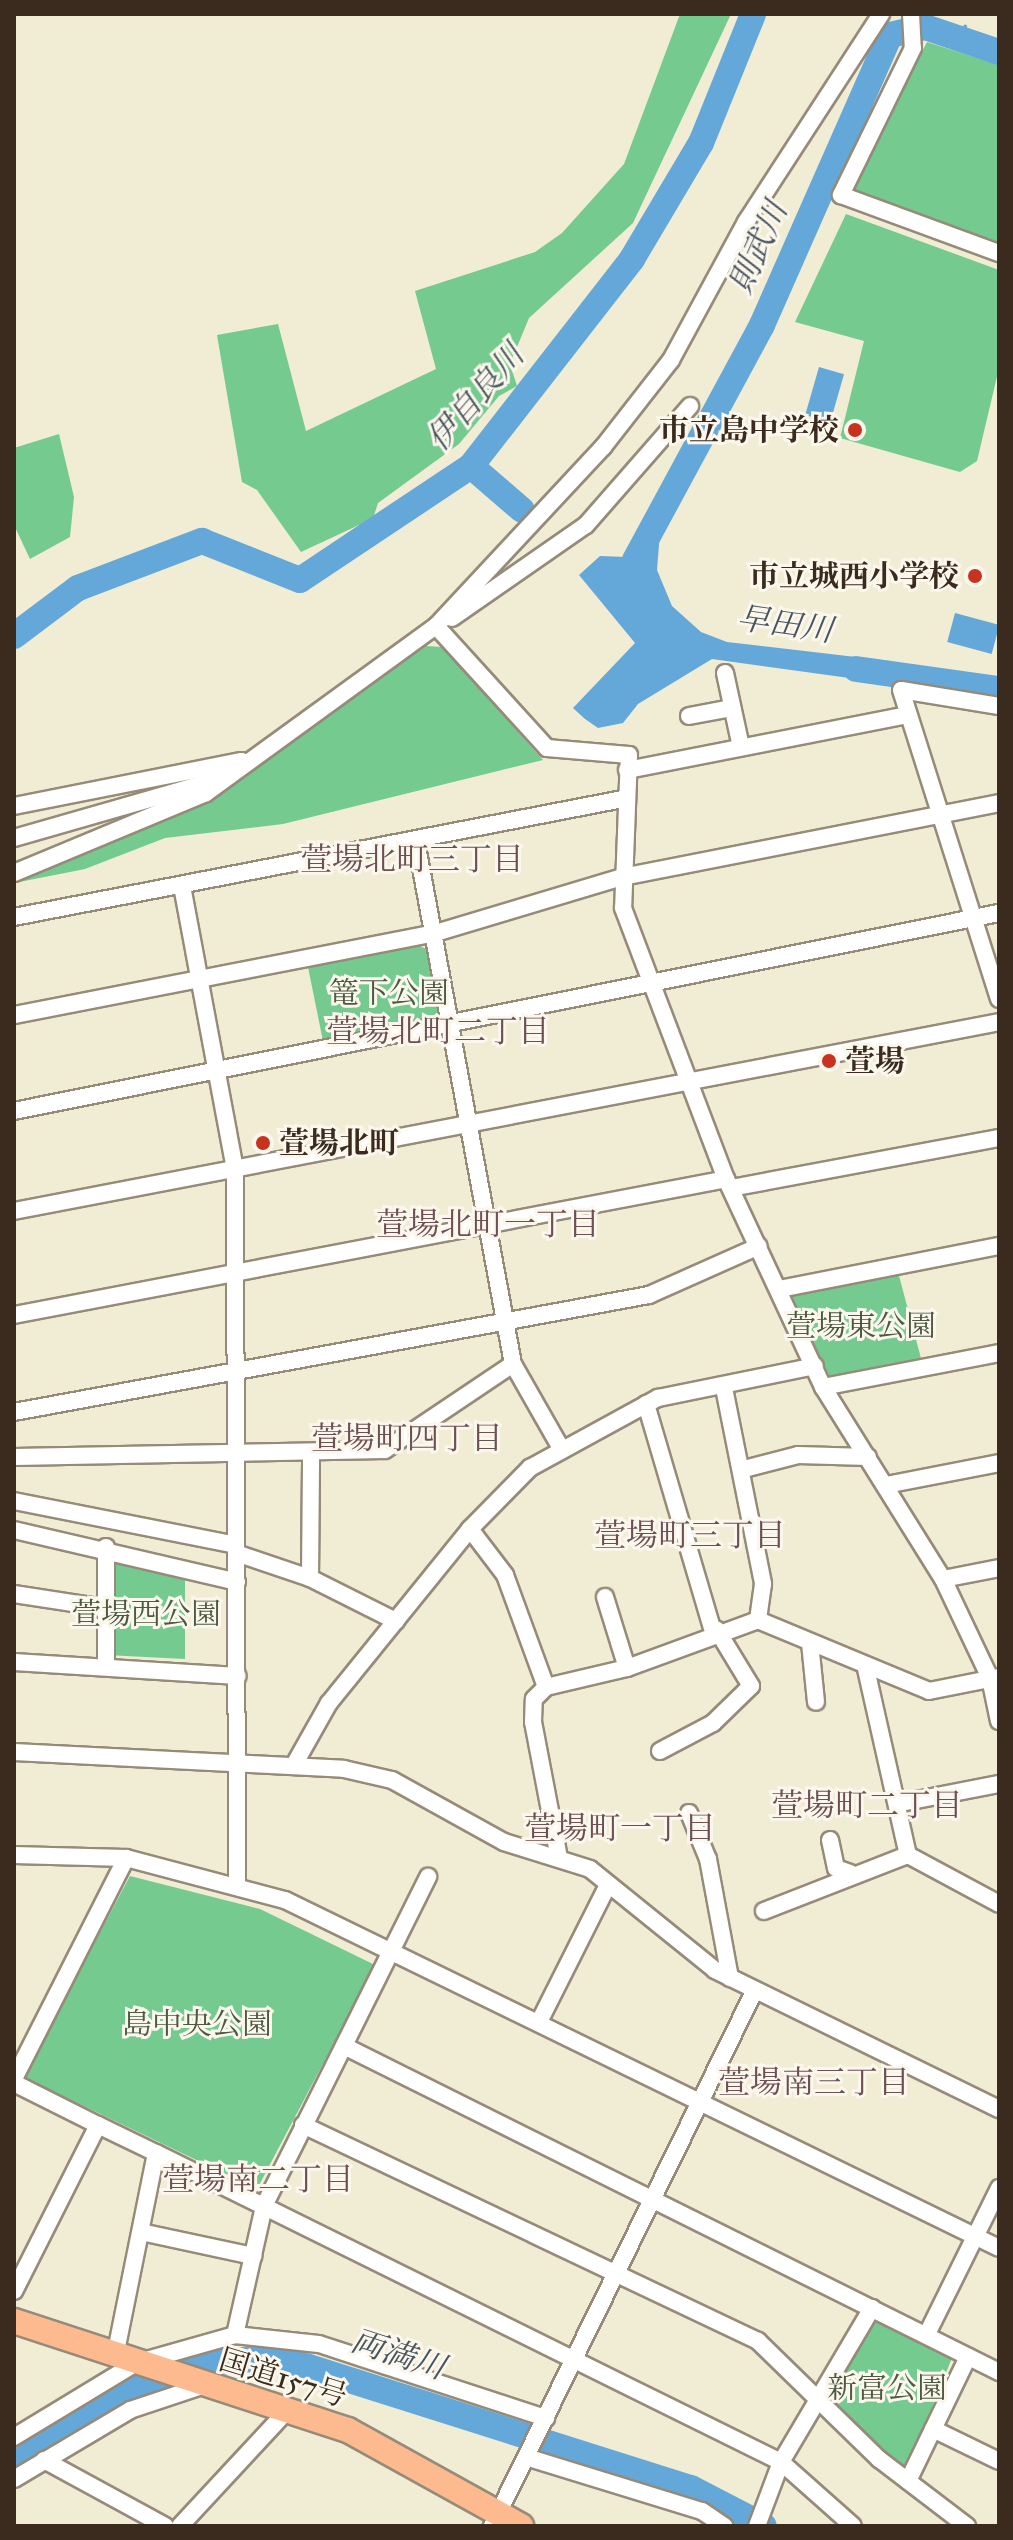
<!DOCTYPE html>
<meta charset="utf-8">
<style>
body{margin:0}
#map{position:relative;width:1013px;height:2540px;overflow:hidden;background:#f1ecd4;font-family:"IM FELL Great Primer","Noto Serif JP",serif}
div>[style]{position:absolute}
.green>*{inset:0;background:#74ca8f}
.water>*{inset:0;background:#64a8d9;transform-origin:0 0}
.stream>*{height:4px;margin:-2px;padding:0 2px;transform-origin:2px;border-radius:2px;background:#64a8d9}
.river>*{height:26px;margin:-13px;padding:0 13px;transform-origin:13px;border-radius:13px;background:#64a8d9}
.roads{filter:drop-shadow(2px 0 #968b79) drop-shadow(-2px 0 #968b79) drop-shadow(0 2px #968b79) drop-shadow(0 -2px #968b79)}
.minor>*{height:16px;margin:-8px;padding:0 8px;transform-origin:8px;border-radius:8px;background:#fff}
.highway>*{height:24px;margin:-12px;padding:0 12px;transform-origin:12px;border-radius:12px;background:#fcba8e}
.dots>*{width:22px;height:22px;translate:-50% -50%;box-sizing:border-box;border:4px solid #fbf7ec;border-radius:50%}
span{translate:-50% -50%;white-space:nowrap;text-align:center;line-height:1.15;-webkit-text-stroke:6px #fbf7ec;paint-order:stroke}
.poi-label{font-size:30px;color:#3b2a1e;font-weight:700}
.right{translate:-100% -50%;text-align:right}
.left{translate:0 -50%;text-align:left}
.park-label{font-size:30px;color:#4c5a40}
.street-label{font-size:30px;color:#3b2a1e}
.water-label{font-size:32px;color:#49565f;font-style:italic}
.neighbourhood-label{font-size:32px;color:#6d5054}
.frame{position:absolute;inset:0;border:16px solid #3b2a1e;pointer-events:none}
</style>
<div id="map">
<div class="green">
<i style="clip-path:polygon(680px 14px,731px 14px,633px 223px,529px 318px,510px 364px,517px 386px,499px 396px,459px 444px,378px 503px,370px 528px,359px 525px,301px 552px,257px 490px,242px 482px,217px 335px,278px 324px,306px 431px,436px 369px,415px 291px,535px 252px,562px 233px,624px 164px)"></i>
<i style="clip-path:polygon(927px 42px,999px 65px,999px 248px,850px 188px)"></i>
<i style="clip-path:polygon(846px 214px,999px 270px,999px 368px,977px 461px,960px 472px,840px 438px,864px 341px,795px 322px)"></i>
<i style="clip-path:polygon(59px 434px,74px 497px,70px 537px,30px 559px,14px 525px,14px 448px)"></i>
<i style="clip-path:polygon(426px 646px,442px 647px,543px 760px,283px 824px,165px 838px,85px 869px,14px 883px,90px 851px,268px 753px)"></i>
<i style="clip-path:polygon(420px 946px,426px 949px,440px 1020px,324px 1046px,308px 967px)"></i>
<i style="clip-path:polygon(898px 1272px,922px 1362px,831px 1379px,790px 1294px)"></i>
<i style="clip-path:polygon(108px 1553px,185px 1574px,185px 1659px,106px 1655px)"></i>
<i style="clip-path:polygon(130px 1876px,260px 1909px,375px 1965px,257px 2189px,23px 2077px)"></i>
<i style="clip-path:polygon(873px 2319px,952px 2358px,906px 2471px,828px 2398px)"></i>
</div>
<div class="water">
<i style="left:819px;top:367px;width:26px;height:50px;rotate:16deg"></i>
<i style="clip-path:polygon(646px 526px,660px 532px,657px 570px,672px 606px,701px 632px,727px 642px,890px 661px,893px 684px,712px 659px,638px 704px,623px 723px,598px 728px,585px 719px,573px 708px,635px 643px,579px 575px,600px 556px,627px 557px)"></i>
<i style="left:955px;top:613px;width:46px;height:30px;rotate:15deg"></i>
</div>
<div class="stream">
<i style="left:957px;top:38px;width:14px;rotate:-54deg"></i>
</div>
<div class="river">
<i style="left:471px;top:466px;width:67px;rotate:40.8deg"></i>
<i style="left:635px;top:560px;width:267px;rotate:-61.6deg"></i>
<i style="left:762px;top:325px;width:317px;rotate:-66.2deg"></i>
<i style="left:890px;top:35px;width:36px;rotate:-13deg"></i>
<i style="left:925px;top:27px;width:78px;rotate:18.7deg"></i>
<i style="left:14px;top:636px;width:80px;rotate:-36.9deg"></i>
<i style="left:78px;top:588px;width:133px;rotate:-20.8deg"></i>
<i style="left:202px;top:541px;width:105px;rotate:21.7deg"></i>
<i style="left:300px;top:580px;width:206px;rotate:-33.7deg"></i>
<i style="left:471px;top:466px;width:262px;rotate:-52.1deg"></i>
<i style="left:632px;top:259px;width:135px;rotate:-59.3deg"></i>
<i style="left:701px;top:143px;width:139px;rotate:-68deg"></i>
<i style="left:856px;top:669px;width:144px;rotate:8deg"></i>
<i style="left:14px;top:2462px;width:155px;rotate:-30.7deg"></i>
<i style="left:147px;top:2383px;width:50px;rotate:-22.4deg"></i>
<i style="left:193px;top:2364px;width:84px;rotate:-4.8deg"></i>
<i style="left:277px;top:2357px;width:434px;rotate:17.6deg"></i>
<i style="left:691px;top:2488px;width:82px;rotate:27.5deg"></i>
</div>
<div class="roads">
<div class="minor">
<i style="left:911px;top:14px;width:34px;rotate:87deg"></i>
<i style="left:913px;top:48px;width:164px;rotate:116.1deg"></i>
<i style="left:841px;top:195px;width:168px;rotate:20.2deg"></i>
<i style="left:452px;top:618px;width:163px;rotate:-34.8deg"></i>
<i style="left:586px;top:525px;width:158px;rotate:-48.8deg"></i>
<i style="left:436px;top:626px;width:165px;rotate:47.7deg"></i>
<i style="left:547px;top:748px;width:82px;rotate:4.9deg"></i>
<i style="left:629px;top:755px;width:153px;rotate:92.2deg"></i>
<i style="left:623px;top:908px;width:290px;rotate:69.2deg"></i>
<i style="left:726px;top:1179px;width:230px;rotate:65deg"></i>
<i style="left:823px;top:1387px;width:226px;rotate:58deg"></i>
<i style="left:943px;top:1579px;width:110px;rotate:64.6deg"></i>
<i style="left:990px;top:1678px;width:44px;rotate:78.2deg"></i>
<i style="left:725px;top:673px;width:76px;rotate:77.8deg"></i>
<i style="left:999px;top:706px;width:99px;rotate:-170.7deg"></i>
<i style="left:901px;top:690px;width:324px;rotate:72.4deg"></i>
<i style="left:689px;top:716px;width:44px;rotate:-10.5deg"></i>
<i style="left:627px;top:770px;width:285px;rotate:-11.1deg"></i>
<i style="left:14px;top:806px;width:232px;rotate:-11.2deg"></i>
<i style="left:14px;top:838px;width:210px;rotate:-16deg"></i>
<i style="left:416px;top:841px;width:532px;rotate:79.49deg"></i>
<i style="left:513px;top:1364px;width:99px;rotate:60.3deg"></i>
<i style="left:14px;top:873px;width:208px;rotate:-22.6deg"></i>
<i style="left:206px;top:793px;width:284px;rotate:-36deg"></i>
<i style="left:436px;top:626px;width:245px;rotate:-47deg"></i>
<i style="left:603px;top:447px;width:110px;rotate:-52deg"></i>
<i style="left:671px;top:360px;width:157px;rotate:-61.5deg"></i>
<i style="left:746px;top:222px;width:248px;rotate:-57deg"></i>
<i style="left:182px;top:886px;width:289px;rotate:79.4deg"></i>
<i style="left:235px;top:1170px;width:713px;rotate:89.84deg"></i>
<i style="left:14px;top:917px;width:620px;rotate:-10.97deg"></i>
<i style="left:14px;top:1015px;width:426px;rotate:-11deg"></i>
<i style="left:432px;top:934px;width:198px;rotate:-16.7deg"></i>
<i style="left:622px;top:877px;width:384px;rotate:-11.1deg"></i>
<i style="left:14px;top:1111px;width:1005px;rotate:-11.37deg"></i>
<i style="left:731px;top:1188px;width:273px;rotate:-10.6deg"></i>
<i style="left:14px;top:1211px;width:1003px;rotate:-10.86deg"></i>
<i style="left:779px;top:1289px;width:224px;rotate:-11.1deg"></i>
<i style="left:14px;top:1315px;width:725px;rotate:-10.81deg"></i>
<i style="left:823px;top:1387px;width:179px;rotate:-10.9deg"></i>
<i style="left:724px;top:1388px;width:200px;rotate:78.7deg"></i>
<i style="left:763px;top:1584px;width:36px;rotate:98deg"></i>
<i style="left:646px;top:1404px;width:237px;rotate:73.6deg"></i>
<i style="left:14px;top:1412px;width:646px;rotate:-10.44deg"></i>
<i style="left:649px;top:1295px;width:120px;rotate:-24deg"></i>
<i style="left:14px;top:1457px;width:371px;rotate:-1.1deg"></i>
<i style="left:385px;top:1450px;width:154px;rotate:-33.9deg"></i>
<i style="left:744px;top:1469px;width:56px;rotate:-14.5deg"></i>
<i style="left:798px;top:1455px;width:70px;rotate:1.6deg"></i>
<i style="left:886px;top:1485px;width:115px;rotate:-11deg"></i>
<i style="left:14px;top:1501px;width:226px;rotate:11.2deg"></i>
<i style="left:470px;top:1529px;width:58px;rotate:52.7deg"></i>
<i style="left:505px;top:1575px;width:119px;rotate:69.9deg"></i>
<i style="left:14px;top:1530px;width:229px;rotate:13.1deg"></i>
<i style="left:106px;top:1547px;width:120px;rotate:90deg"></i>
<i style="left:236px;top:1553px;width:78px;rotate:18.7deg"></i>
<i style="left:310px;top:1578px;width:124px;rotate:-89.5deg"></i>
<i style="left:310px;top:1578px;width:96px;rotate:26.6deg"></i>
<i style="left:943px;top:1579px;width:57px;rotate:-11.1deg"></i>
<i style="left:14px;top:1594px;width:93px;rotate:8.7deg"></i>
<i style="left:605px;top:1597px;width:74px;rotate:72.8deg"></i>
<i style="left:810px;top:1643px;width:59px;rotate:84.2deg"></i>
<i style="left:14px;top:1662px;width:224px;rotate:3.6deg"></i>
<i style="left:866px;top:1669px;width:191px;rotate:77.3deg"></i>
<i style="left:908px;top:1855px;width:103px;rotate:28.3deg"></i>
<i style="left:660px;top:1751px;width:60px;rotate:-27.8deg"></i>
<i style="left:713px;top:1723px;width:53px;rotate:-44.2deg"></i>
<i style="left:751px;top:1686px;width:66px;rotate:-121.3deg"></i>
<i style="left:14px;top:1752px;width:330px;rotate:2.9deg"></i>
<i style="left:344px;top:1769px;width:49px;rotate:12.9deg"></i>
<i style="left:392px;top:1780px;width:128px;rotate:29deg"></i>
<i style="left:504px;top:1842px;width:90px;rotate:17.4deg"></i>
<i style="left:590px;top:1869px;width:161px;rotate:38.9deg"></i>
<i style="left:715px;top:1970px;width:316px;rotate:26.1deg"></i>
<i style="left:294px;top:1765px;width:71px;rotate:-60.6deg"></i>
<i style="left:329px;top:1703px;width:224px;rotate:-51deg"></i>
<i style="left:470px;top:1529px;width:86px;rotate:-45.5deg"></i>
<i style="left:530px;top:1468px;width:146px;rotate:-28.7deg"></i>
<i style="left:658px;top:1398px;width:160px;rotate:-11.5deg"></i>
<i style="left:901px;top:1803px;width:100px;rotate:-11deg"></i>
<i style="left:689px;top:1813px;width:50px;rotate:67.6deg"></i>
<i style="left:708px;top:1859px;width:121px;rotate:79.5deg"></i>
<i style="left:830px;top:1840px;width:29px;rotate:78deg"></i>
<i style="left:836px;top:1868px;width:15px;rotate:20deg"></i>
<i style="left:14px;top:1855px;width:112px;rotate:1.5deg"></i>
<i style="left:126px;top:1858px;width:164px;rotate:14.8deg"></i>
<i style="left:285px;top:1900px;width:794px;rotate:25.98deg"></i>
<i style="left:559px;top:1858px;width:138px;rotate:-100.8deg"></i>
<i style="left:533px;top:1722px;width:23px;rotate:-88deg"></i>
<i style="left:534px;top:1699px;width:17px;rotate:-45deg"></i>
<i style="left:546px;top:1687px;width:83px;rotate:-13.2deg"></i>
<i style="left:627px;top:1668px;width:140px;rotate:-20.1deg"></i>
<i style="left:758px;top:1620px;width:185px;rotate:22.5deg"></i>
<i style="left:929px;top:1691px;width:71px;rotate:-11.3deg"></i>
<i style="left:764px;top:1911px;width:155px;rotate:-21.3deg"></i>
<i style="left:539px;top:2022px;width:153px;rotate:-63.3deg"></i>
<i style="left:344px;top:2046px;width:732px;rotate:26.46deg"></i>
<i style="left:14px;top:2079px;width:248px;rotate:-63.1deg"></i>
<i style="left:14px;top:2083px;width:94px;rotate:26.6deg"></i>
<i style="left:98px;top:2125px;width:186px;rotate:116.8deg"></i>
<i style="left:98px;top:2125px;width:64px;rotate:25.8deg"></i>
<i style="left:156px;top:2153px;width:208px;rotate:101.4deg"></i>
<i style="left:303px;top:2125px;width:504px;rotate:25.39deg"></i>
<i style="left:758px;top:2341px;width:169px;rotate:44.3deg"></i>
<i style="left:879px;top:2459px;width:111px;rotate:37.3deg"></i>
<i style="left:156px;top:2153px;width:697px;rotate:26.31deg"></i>
<i style="left:781px;top:2462px;width:96px;rotate:41.6deg"></i>
<i style="left:141px;top:2232px;width:115px;rotate:12.1deg"></i>
<i style="left:927px;top:2334px;width:163px;rotate:-63.7deg"></i>
<i style="left:235px;top:2335px;width:84px;rotate:6.1deg"></i>
<i style="left:319px;top:2344px;width:239px;rotate:18.1deg"></i>
<i style="left:933px;top:2429px;width:73px;rotate:25.9deg"></i>
<i style="left:14px;top:2437px;width:143px;rotate:-31.2deg"></i>
<i style="left:136px;top:2363px;width:103px;rotate:-15.8deg"></i>
<i style="left:235px;top:2335px;width:132px;rotate:-77.3deg"></i>
<i style="left:264px;top:2206px;width:368px;rotate:-63.5deg"></i>
<i style="left:526px;top:2457px;width:184px;rotate:17.1deg"></i>
<i style="left:702px;top:2511px;width:27px;rotate:34deg"></i>
<i style="left:44px;top:2460px;width:138px;rotate:28.6deg"></i>
<i style="left:14px;top:2479px;width:135px;rotate:-30.7deg"></i>
<i style="left:130px;top:2410px;width:76px;rotate:-18.4deg"></i>
<i style="left:908px;top:2481px;width:138px;rotate:-64.2deg"></i>
<i style="left:180px;top:2526px;width:153px;rotate:-47.1deg"></i>
<i style="left:492px;top:2526px;width:595px;rotate:-63.87deg"></i>
<i style="left:757px;top:2526px;width:68px;rotate:-69.4deg"></i>
<i style="left:781px;top:2462px;width:179px;rotate:-59.4deg"></i>
</div>
<div class="highway">
<i style="left:14px;top:2321px;width:351px;rotate:18.1deg"></i>
<i style="left:348px;top:2430px;width:198px;rotate:29deg"></i>
</div>
</div>
<div class="dots">
<i style="left:855px;top:430px;background:#c8321e"></i>
<i style="left:975px;top:576px;background:#c8321e"></i>
<i style="left:829px;top:1061px;background:#c8321e"></i>
<i style="left:263px;top:1143px;background:#c8321e"></i>
</div>
<div class="poi-label">
<span class="right" style="left:839px;top:430px">市立島中学校</span>
<span class="right" style="left:959px;top:576px">市立城西小学校</span>
<span class="left" style="left:845px;top:1061px">萱場</span>
<span class="left" style="left:279px;top:1143px">萱場北町</span>
</div>
<div class="park-label">
<span style="left:389px;top:993px">篭下公園</span>
<span style="left:861px;top:1326px">萱場東公園</span>
<span style="left:146px;top:1614px">萱場西公園</span>
<span style="left:197px;top:2024px">島中央公園</span>
<span style="left:887px;top:2388px">新富公園</span>
</div>
<div class="street-label">
<span style="left:283px;top:2378px;rotate:17deg">国道157号</span>
</div>
<div class="water-label">
<span style="left:759px;top:248px;rotate:-66deg">則武川</span>
<span style="left:476px;top:398px;rotate:-49deg">伊自良川</span>
<span style="left:785px;top:625px;rotate:8deg">早田川</span>
<span style="left:398px;top:2355px;rotate:18deg">両満川</span>
</div>
<div class="neighbourhood-label">
<span style="left:412px;top:860px">萱場北町三丁目</span>
<span style="left:438px;top:1032px">萱場北町二丁目</span>
<span style="left:488px;top:1225px">萱場北町一丁目</span>
<span style="left:407px;top:1439px">萱場町四丁目</span>
<span style="left:690px;top:1536px">萱場町三丁目</span>
<span style="left:867px;top:1806px">萱場町二丁目</span>
<span style="left:620px;top:1829px">萱場町一丁目</span>
<span style="left:814px;top:2083px">萱場南三丁目</span>
<span style="left:258px;top:2180px">萱場南二丁目</span>
</div>
<div class="frame"></div>
</div>
